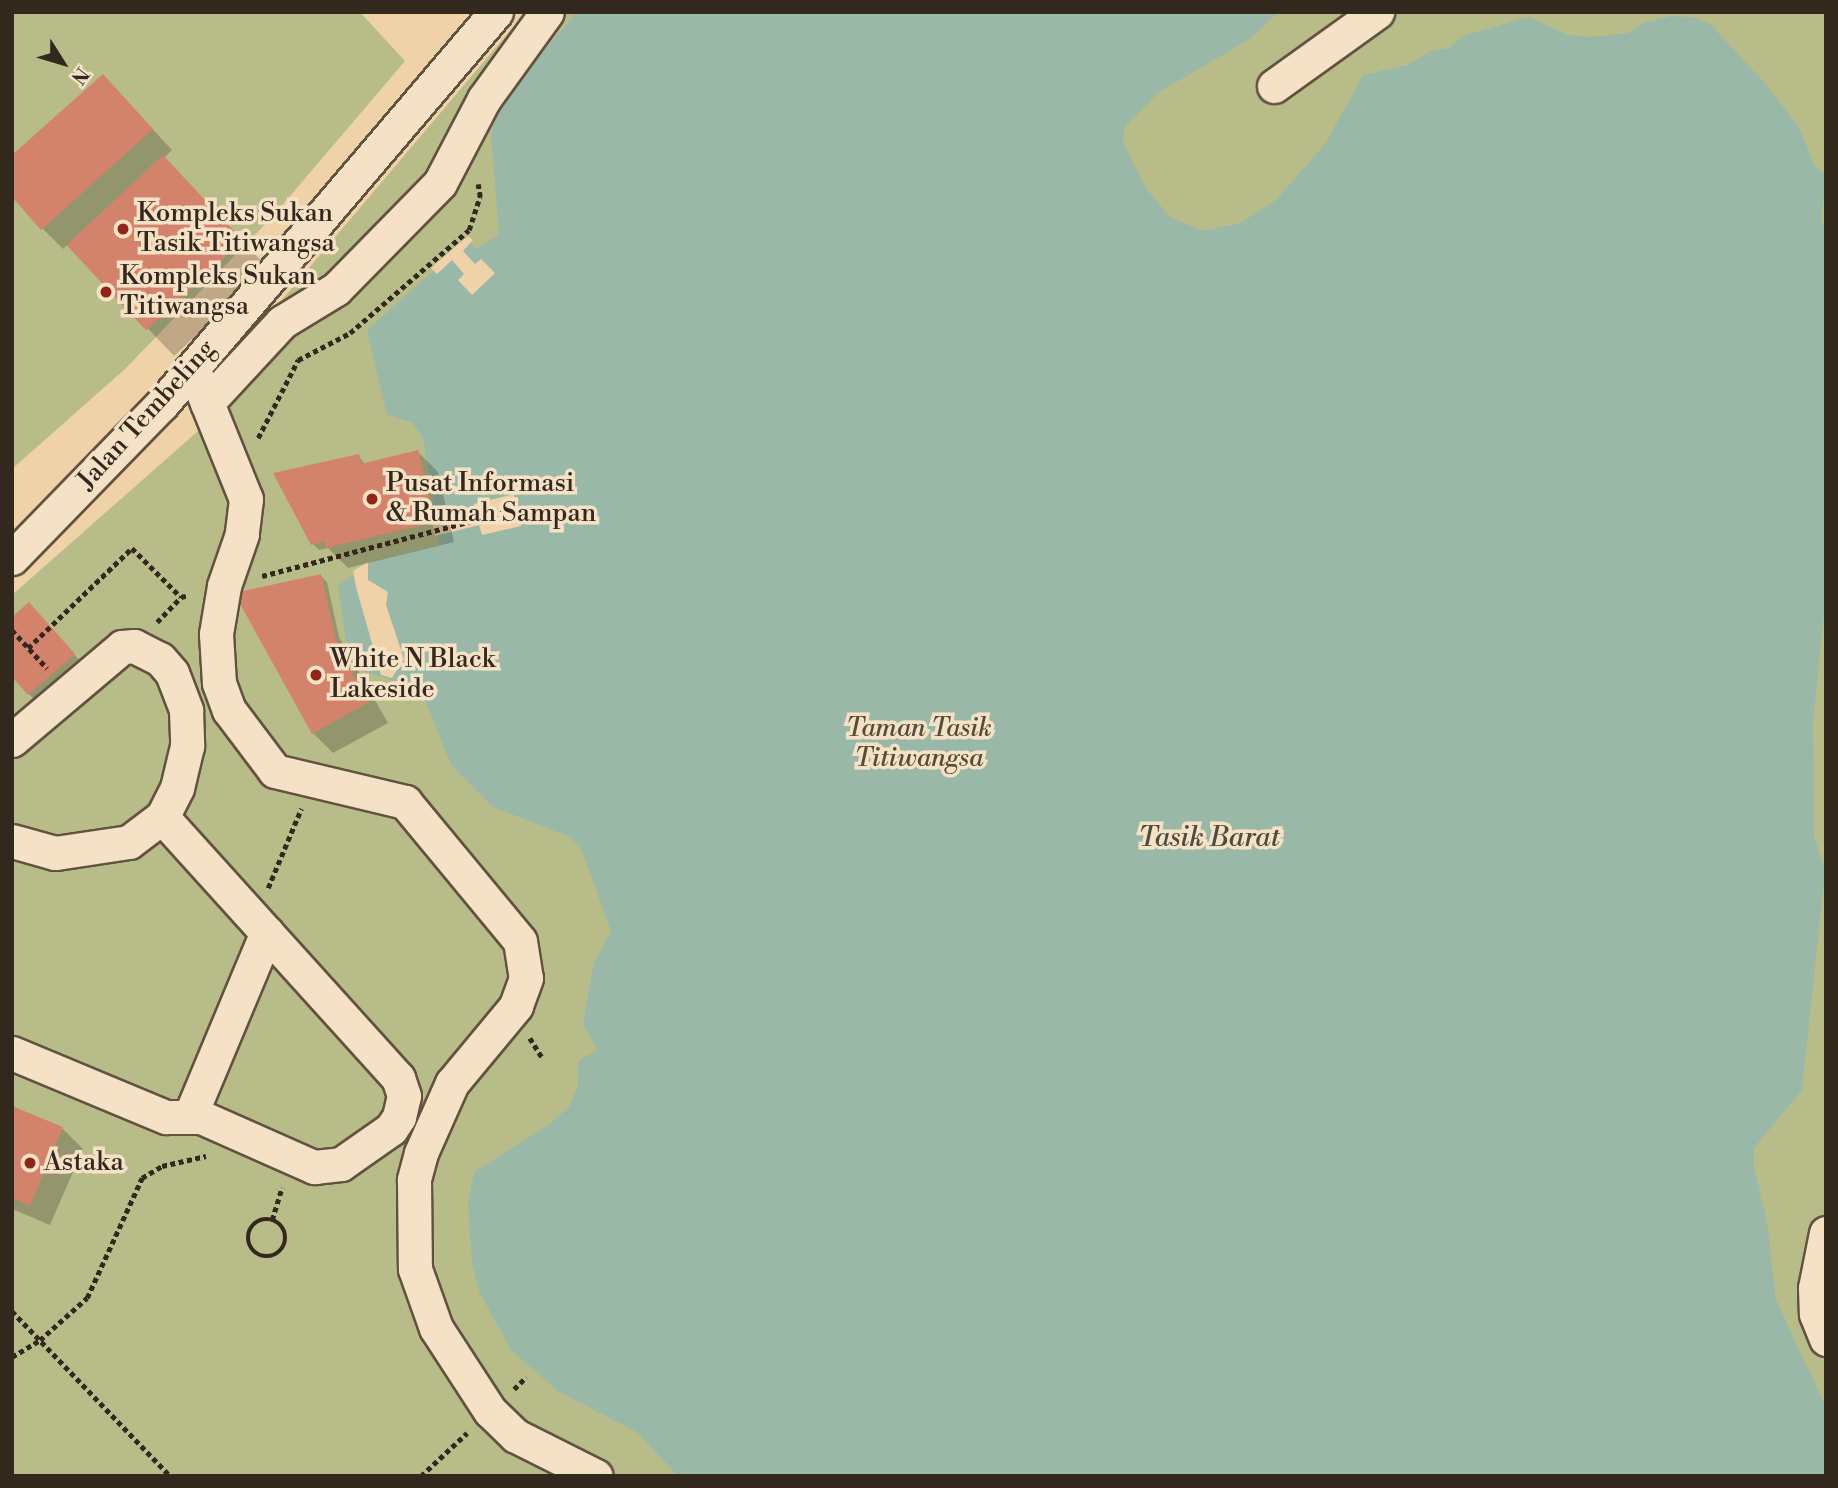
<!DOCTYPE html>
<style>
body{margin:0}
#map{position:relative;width:1838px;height:1488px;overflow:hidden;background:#f0d2a8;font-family:"Libre Bodoni",serif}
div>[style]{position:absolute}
.green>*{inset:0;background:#b8bc88}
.water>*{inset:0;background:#9ab8a8}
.pier>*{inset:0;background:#f0d2a8}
.shadow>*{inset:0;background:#0003}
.building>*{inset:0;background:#d3836b;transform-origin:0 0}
.path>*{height:4.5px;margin-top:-2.25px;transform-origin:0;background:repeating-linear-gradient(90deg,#33281d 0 5px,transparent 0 8.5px)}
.path>.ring{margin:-2.25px;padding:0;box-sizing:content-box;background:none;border:4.5px solid #33281d;border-radius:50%}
.roads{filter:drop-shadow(2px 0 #625240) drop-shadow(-2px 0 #625240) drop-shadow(0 2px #625240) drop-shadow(0 -2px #625240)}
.minor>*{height:33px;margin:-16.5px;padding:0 16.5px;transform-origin:16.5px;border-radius:16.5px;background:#f5e2c6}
.dots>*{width:19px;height:19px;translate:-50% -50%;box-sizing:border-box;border:4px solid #f5e2c6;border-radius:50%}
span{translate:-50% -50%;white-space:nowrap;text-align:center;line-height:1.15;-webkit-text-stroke:7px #f5e2c6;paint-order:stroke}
.poi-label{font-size:26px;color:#33281d}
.left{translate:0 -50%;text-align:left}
.street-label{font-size:26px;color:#33281d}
.park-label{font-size:26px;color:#544d38;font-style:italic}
.water-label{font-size:28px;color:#4d4c40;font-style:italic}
.frame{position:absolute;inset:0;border:14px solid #33281d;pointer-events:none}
.north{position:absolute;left:28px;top:28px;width:70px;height:70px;-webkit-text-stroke:5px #f5e2c6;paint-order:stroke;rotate:127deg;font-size:19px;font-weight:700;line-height:28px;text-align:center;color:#33281d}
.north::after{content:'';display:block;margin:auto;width:24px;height:32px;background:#33281d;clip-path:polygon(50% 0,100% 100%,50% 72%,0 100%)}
</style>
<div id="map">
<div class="green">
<i style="clip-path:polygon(12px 12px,360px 12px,405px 61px,273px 216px,125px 369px,12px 469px)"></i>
<i style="clip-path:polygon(526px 12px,1826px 12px,1826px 1476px,12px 1476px,12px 595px,206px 424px,214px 380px)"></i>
</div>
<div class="water">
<i style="clip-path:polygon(577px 12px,1278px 12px,1250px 39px,1159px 92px,1125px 127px,1123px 141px,1145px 187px,1169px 216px,1202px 231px,1241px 223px,1277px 199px,1325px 144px,1363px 75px,1407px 65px,1431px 51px,1449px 48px,1463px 36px,1529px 17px,1568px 35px,1592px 37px,1628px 33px,1643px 23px,1671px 16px,1691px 17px,1710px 24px,1763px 81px,1799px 127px,1815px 167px,1826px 175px,1821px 221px,1826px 231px,1826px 596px,1813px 721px,1814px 836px,1825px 872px,1802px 1090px,1754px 1148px,1753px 1162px,1767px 1223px,1776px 1300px,1826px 1407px,1826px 1476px,678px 1476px,637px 1432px,559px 1392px,511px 1350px,480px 1293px,472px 1264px,468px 1203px,474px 1172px,547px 1126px,570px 1106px,578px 1085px,578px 1061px,597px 1050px,583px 1025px,594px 963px,611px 931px,581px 848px,568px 836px,493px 807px,451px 765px,425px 699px,416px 688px,363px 671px,346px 640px,338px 585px,374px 561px,440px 545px,423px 438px,412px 422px,387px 415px,367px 330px,468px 240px,477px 249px,499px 234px,491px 133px,501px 101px)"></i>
</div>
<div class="pier">
<i style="clip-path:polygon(468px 236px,473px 240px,463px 251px,475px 264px,481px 259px,495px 273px,472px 295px,458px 280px,464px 274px,452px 260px,437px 274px,431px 268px)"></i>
<i style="clip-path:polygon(514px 494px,521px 526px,482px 535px,479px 525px,435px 536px,433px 524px,476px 513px,474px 504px)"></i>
<i style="clip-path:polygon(368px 562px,368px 580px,388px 592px,386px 605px,404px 659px,392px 678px,381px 675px,356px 587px,353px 571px)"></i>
</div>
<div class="shadow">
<i style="clip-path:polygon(103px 76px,172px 150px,164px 158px,268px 268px,174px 356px,68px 244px,63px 249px,42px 228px)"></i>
<i style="clip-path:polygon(418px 452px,438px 472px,454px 542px,348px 568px,328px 548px,319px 550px,313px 544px,358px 456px,365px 464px)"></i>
<i style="clip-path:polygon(321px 576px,327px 582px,339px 637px,388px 723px,333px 753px,313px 733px)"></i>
<i style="clip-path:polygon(35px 610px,80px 661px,35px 700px,29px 694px)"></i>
<i style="clip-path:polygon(12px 1107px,62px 1128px,83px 1149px,50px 1225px,12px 1209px)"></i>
</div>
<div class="building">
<i style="clip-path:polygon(103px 74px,153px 129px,41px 230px,12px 197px,12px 155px)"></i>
<i style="left:163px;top:155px;width:117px;height:132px;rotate:47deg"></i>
<i style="clip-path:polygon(418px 450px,435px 522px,326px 548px,325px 541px,311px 545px,273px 473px,359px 454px,361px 464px)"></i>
<i style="clip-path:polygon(321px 574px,338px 648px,369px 702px,312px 734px,234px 593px)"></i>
<i style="clip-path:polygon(29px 602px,75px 654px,28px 695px,12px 677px,12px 617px)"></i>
<i style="clip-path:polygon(12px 1106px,63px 1127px,30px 1206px,12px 1198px)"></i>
</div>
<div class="path">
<i style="left:258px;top:438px;width:88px;rotate:-62.9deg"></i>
<i style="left:298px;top:360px;width:59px;rotate:-27.4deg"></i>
<i style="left:350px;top:333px;width:157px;rotate:-40.9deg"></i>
<i style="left:469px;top:230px;width:35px;rotate:-72deg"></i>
<i style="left:480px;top:197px;width:13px;rotate:-99deg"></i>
<i style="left:262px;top:576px;width:260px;rotate:-14.7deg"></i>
<i style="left:157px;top:622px;width:35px;rotate:-46deg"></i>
<i style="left:181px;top:597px;width:8px;rotate:-14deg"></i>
<i style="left:12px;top:630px;width:52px;rotate:47.4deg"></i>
<i style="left:28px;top:648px;width:144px;rotate:-43.9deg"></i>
<i style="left:132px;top:548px;width:69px;rotate:45deg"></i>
<i style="left:268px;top:888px;width:86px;rotate:-67.3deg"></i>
<i style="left:530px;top:1038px;width:25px;rotate:58deg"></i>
<i class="ring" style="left:248px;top:1219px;width:33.5px;height:33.5px"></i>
<i style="left:272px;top:1220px;width:34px;rotate:-73deg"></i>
<i style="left:12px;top:1311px;width:228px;rotate:46.2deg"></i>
<i style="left:12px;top:1357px;width:33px;rotate:-31deg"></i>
<i style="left:40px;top:1340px;width:63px;rotate:-41.8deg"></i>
<i style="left:87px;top:1298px;width:132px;rotate:-65.4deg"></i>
<i style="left:142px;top:1178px;width:23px;rotate:-31deg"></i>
<i style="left:162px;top:1166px;width:45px;rotate:-12.8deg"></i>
<i style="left:514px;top:1389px;width:17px;rotate:-45deg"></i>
<i style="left:421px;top:1476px;width:63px;rotate:-43.1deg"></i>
</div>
<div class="roads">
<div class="minor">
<i style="left:1274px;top:86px;width:127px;rotate:-35.7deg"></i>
<i style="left:193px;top:368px;width:141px;rotate:68deg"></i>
<i style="left:246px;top:499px;width:35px;rotate:97deg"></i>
<i style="left:242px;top:534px;width:55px;rotate:109.1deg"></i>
<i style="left:224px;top:586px;width:49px;rotate:99.5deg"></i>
<i style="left:216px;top:634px;width:49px;rotate:86.5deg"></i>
<i style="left:219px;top:683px;width:29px;rotate:70deg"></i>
<i style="left:229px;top:710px;width:76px;rotate:53deg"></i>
<i style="left:275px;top:771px;width:134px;rotate:13.4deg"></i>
<i style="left:405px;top:802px;width:180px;rotate:50.4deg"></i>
<i style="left:520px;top:941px;width:37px;rotate:81deg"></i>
<i style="left:526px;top:978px;width:30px;rotate:110deg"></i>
<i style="left:516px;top:1006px;width:100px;rotate:129.7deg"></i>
<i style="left:452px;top:1083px;width:77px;rotate:113.9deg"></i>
<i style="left:421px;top:1153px;width:28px;rotate:105deg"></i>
<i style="left:414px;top:1180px;width:89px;rotate:89.4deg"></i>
<i style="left:415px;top:1269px;width:63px;rotate:70.4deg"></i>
<i style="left:436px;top:1328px;width:99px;rotate:57deg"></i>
<i style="left:490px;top:1411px;width:36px;rotate:44deg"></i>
<i style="left:516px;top:1436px;width:89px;rotate:26.6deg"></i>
<i style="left:207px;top:403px;width:110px;rotate:-47.2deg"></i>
<i style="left:282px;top:322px;width:63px;rotate:-31.4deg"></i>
<i style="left:336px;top:289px;width:148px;rotate:-45.5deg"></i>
<i style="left:440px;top:183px;width:95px;rotate:-62.4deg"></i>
<i style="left:484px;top:99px;width:107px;rotate:-54.1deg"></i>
<i style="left:12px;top:558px;width:215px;rotate:-45.8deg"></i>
<i style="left:162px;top:404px;width:515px;rotate:-49.57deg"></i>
<i style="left:12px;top:740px;width:144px;rotate:-40.2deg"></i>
<i style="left:122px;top:647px;width:12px;rotate:-5deg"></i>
<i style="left:134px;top:646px;width:29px;rotate:27deg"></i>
<i style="left:160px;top:659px;width:18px;rotate:49deg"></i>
<i style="left:172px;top:673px;width:40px;rotate:69deg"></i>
<i style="left:186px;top:710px;width:36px;rotate:88deg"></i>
<i style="left:187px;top:746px;width:43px;rotate:103.4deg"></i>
<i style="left:177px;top:788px;width:33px;rotate:117deg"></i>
<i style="left:162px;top:817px;width:41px;rotate:142.9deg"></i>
<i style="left:129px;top:842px;width:75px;rotate:171.5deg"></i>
<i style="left:55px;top:853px;width:45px;rotate:-164.4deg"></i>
<i style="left:12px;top:1053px;width:167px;rotate:22.6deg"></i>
<i style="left:166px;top:1117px;width:35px"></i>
<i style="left:201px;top:1117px;width:124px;rotate:23.9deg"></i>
<i style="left:314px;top:1167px;width:27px;rotate:-6deg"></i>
<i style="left:341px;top:1164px;width:61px;rotate:-35deg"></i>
<i style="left:391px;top:1129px;width:14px;rotate:-56deg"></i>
<i style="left:399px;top:1117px;width:22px;rotate:-77deg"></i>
<i style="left:404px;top:1096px;width:19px;rotate:-108deg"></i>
<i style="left:398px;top:1078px;width:352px;rotate:-132.1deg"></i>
<i style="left:190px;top:1116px;width:199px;rotate:-67.3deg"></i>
<i style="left:1826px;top:1233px;width:56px;rotate:101.3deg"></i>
<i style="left:1815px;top:1288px;width:26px;rotate:88deg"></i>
<i style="left:1816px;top:1314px;width:27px;rotate:68deg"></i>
</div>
</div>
<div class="dots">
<i style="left:123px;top:229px;background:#8f2418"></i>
<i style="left:106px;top:292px;background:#8f2418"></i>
<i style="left:372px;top:499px;background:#8f2418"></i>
<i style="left:316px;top:675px;background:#8f2418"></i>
<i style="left:30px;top:1163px;background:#8f2418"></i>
</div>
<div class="poi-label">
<span class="left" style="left:137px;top:229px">Kompleks Sukan<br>Tasik Titiwangsa</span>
<span class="left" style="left:120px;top:292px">Kompleks Sukan<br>Titiwangsa</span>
<span class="left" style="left:386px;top:499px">Pusat Informasi<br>&amp; Rumah Sampan</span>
<span class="left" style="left:330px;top:675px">White N Black<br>Lakeside</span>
<span class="left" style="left:44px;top:1163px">Astaka</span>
</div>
<div class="street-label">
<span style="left:147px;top:415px;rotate:-48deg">Jalan Tembeling</span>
</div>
<div class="park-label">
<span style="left:919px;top:744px">Taman Tasik<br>Titiwangsa</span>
</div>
<div class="water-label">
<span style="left:1209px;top:838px">Tasik Barat</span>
</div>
<div class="frame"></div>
<div class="north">N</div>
</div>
